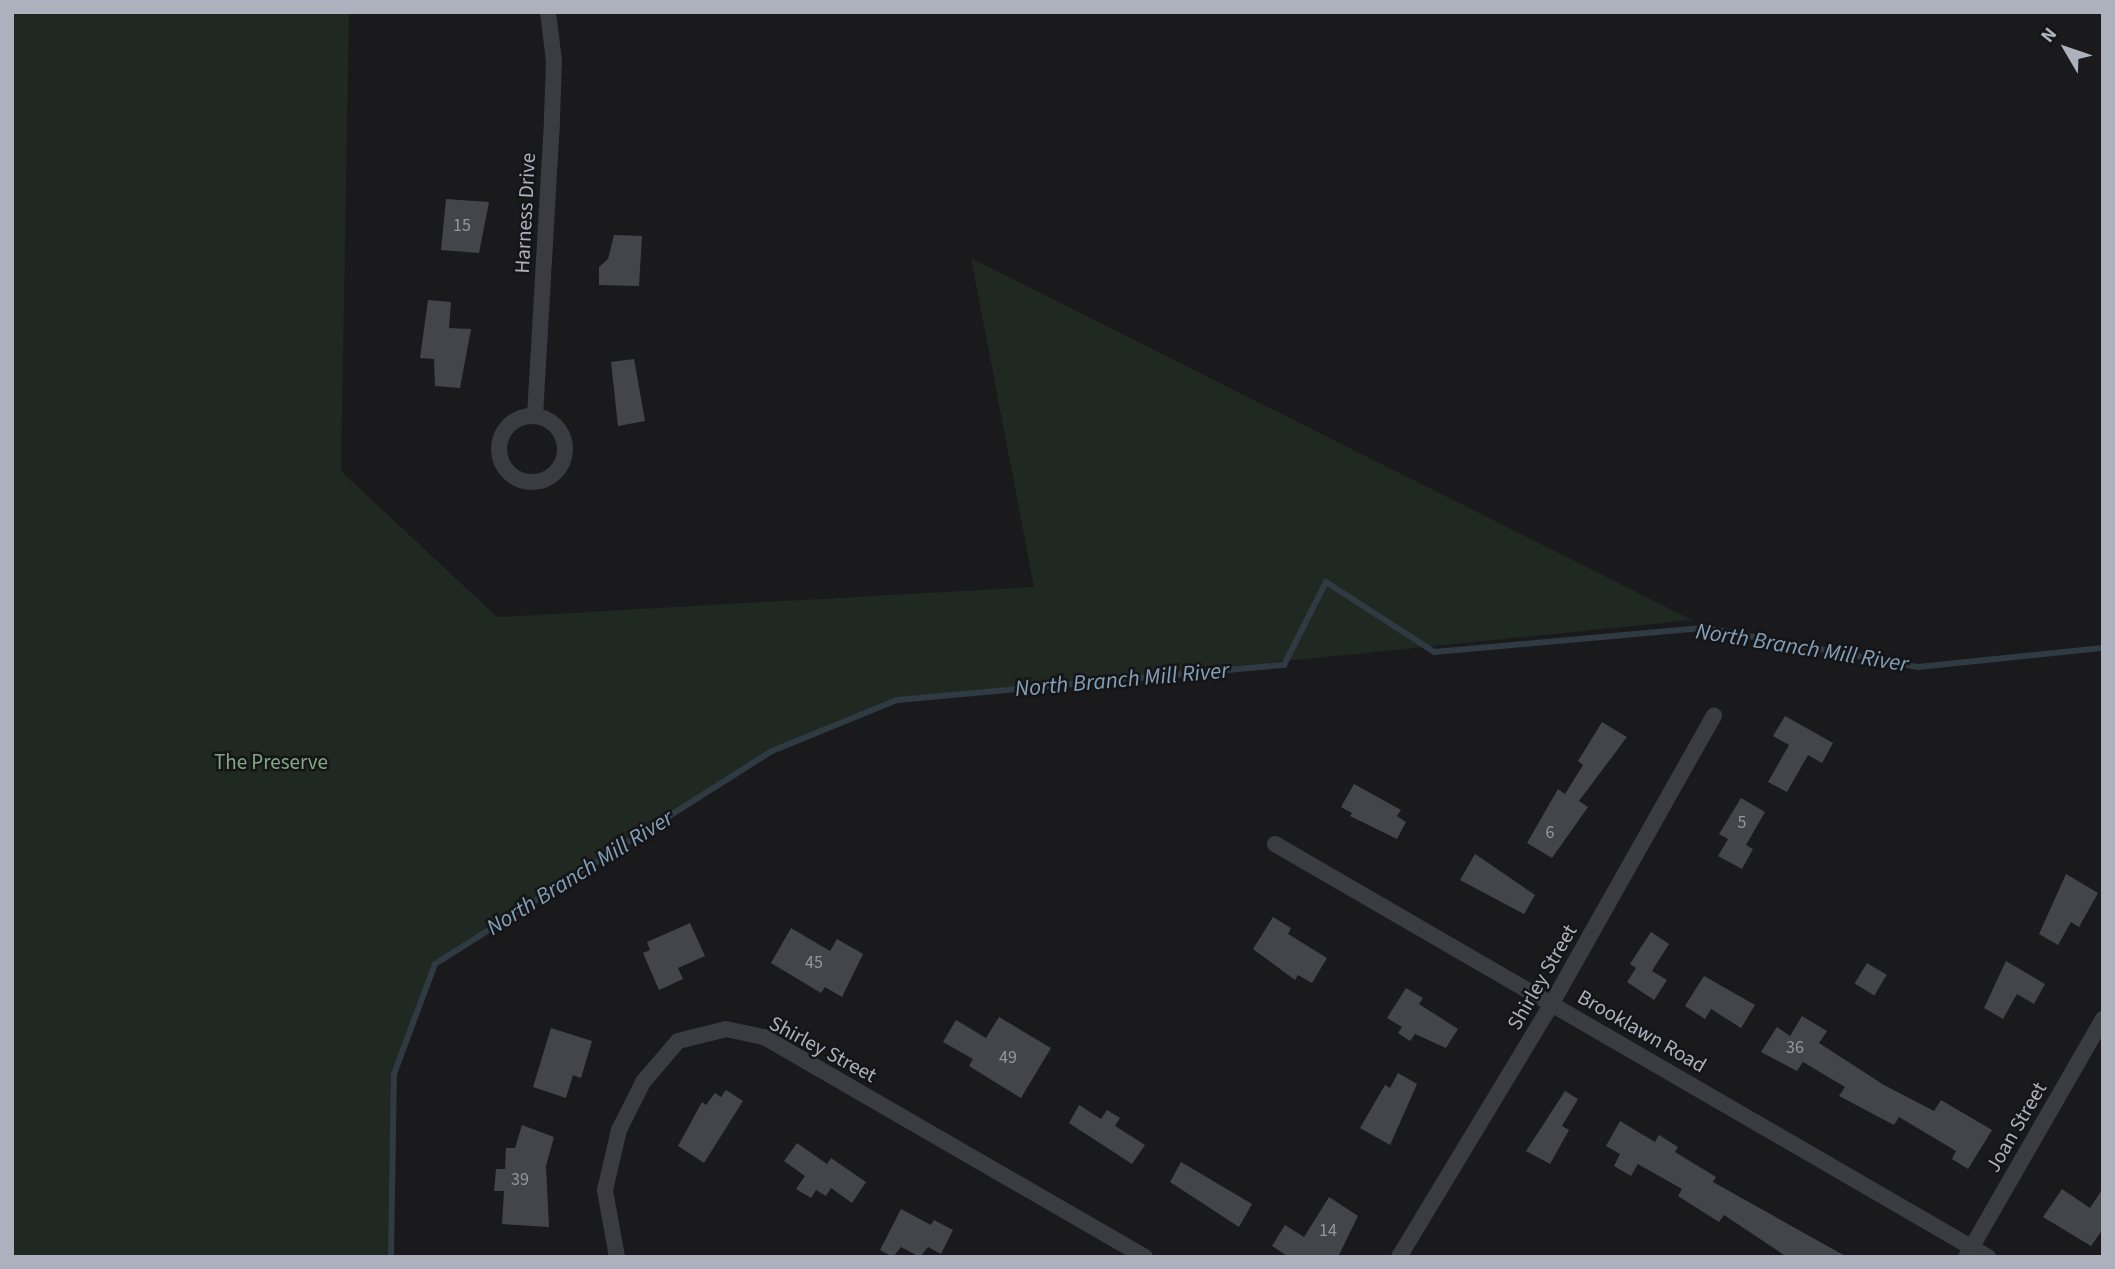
<!DOCTYPE html>
<style>
body{margin:0}
#map{position:relative;width:2115px;height:1269px;overflow:hidden;background:#1a1a1d;font-family:"Source Sans 3",sans-serif}
div>[style]{position:absolute}
.green>*{inset:0;background:#1f2821}
.stream>*{height:6px;margin:-3px;padding:0 3px;transform-origin:3px;border-radius:3px;background:#2f3a42}
.building>*{inset:0;background:#44454a;transform-origin:0 0}
.street>*{height:16px;margin:-8px;padding:0 8px;transform-origin:8px;border-radius:8px;background:#3b3c42}
.street>.ring{margin:-8px;padding:0;box-sizing:content-box;background:none;border:16px solid #3b3c42;border-radius:50%}
span{translate:-50% -50%;white-space:nowrap;text-align:center;line-height:1.15;-webkit-text-stroke:5px #151518;paint-order:stroke}
.number-label{font-size:18px;color:#9296a0}
.number-label span{-webkit-text-stroke-width:0}
.street-label{font-size:21px;color:#acb1bd}
.park-label{font-size:21px;color:#82a984}
.water-label{font-size:23px;color:#82a0b9;font-style:italic}
.frame{position:absolute;inset:0;border:14px solid #acb1bd;pointer-events:none}
.north{position:absolute;left:2031px;top:14px;width:70px;height:70px;-webkit-text-stroke:5px #151518;paint-order:stroke;rotate:309deg;font-size:19px;font-weight:700;line-height:28px;text-align:center;color:#acb1bd}
.north::after{content:'';display:block;margin:auto;width:24px;height:32px;background:#acb1bd;clip-path:polygon(50% 0,100% 100%,50% 72%,0 100%)}
</style>
<div id="map">
<div class="green">
<i style="clip-path:polygon(12px 12px,349px 12px,341px 471px,497px 617px,1034px 587px,971px 258px,1692px 620px,897px 700px,772px 751px,435px 964px,394px 1074px,391px 1257px,12px 1257px)"></i>
</div>
<div class="stream">
<i style="left:391px;top:1257px;width:183px;rotate:-89.1deg"></i>
<i style="left:394px;top:1074px;width:117px;rotate:-69.6deg"></i>
<i style="left:435px;top:964px;width:399px;rotate:-32.3deg"></i>
<i style="left:772px;top:751px;width:135px;rotate:-22.2deg"></i>
<i style="left:897px;top:700px;width:389px;rotate:-5.2deg"></i>
<i style="left:1284px;top:665px;width:93px;rotate:-63.2deg"></i>
<i style="left:1326px;top:582px;width:129px;rotate:32.9deg"></i>
<i style="left:1434px;top:652px;width:272px;rotate:-5.1deg"></i>
<i style="left:1705px;top:628px;width:217px;rotate:10.4deg"></i>
<i style="left:1918px;top:667px;width:186px;rotate:-5.9deg"></i>
</div>
<div class="building">
<i style="clip-path:polygon(446px 199px,489px 202px,479px 253px,441px 250px)"></i>
<i style="clip-path:polygon(614px 235px,642px 236px,639px 286px,599px 285px,599px 267px,608px 259px)"></i>
<i style="clip-path:polygon(428px 300px,451px 302px,449px 328px,471px 329px,460px 388px,435px 386px,434px 359px,420px 358px)"></i>
<i style="clip-path:polygon(634px 359px,645px 421px,618px 426px,611px 362px)"></i>
<i style="clip-path:polygon(1785px 716px,1833px 743px,1822px 763px,1808px 755px,1787px 792px,1768px 782px,1789px 745px,1773px 736px)"></i>
<i style="clip-path:polygon(1602px 722px,1627px 737px,1579px 801px,1588px 807px,1552px 858px,1527px 843px,1558px 789px,1565px 794px,1583px 765px,1578px 761px)"></i>
<i style="clip-path:polygon(1354px 784px,1401px 810px,1397px 816px,1406px 822px,1397px 839px,1350px 816px,1352px 813px,1341px 807px)"></i>
<i style="clip-path:polygon(1741px 798px,1765px 812px,1746px 845px,1753px 849px,1742px 869px,1718px 856px,1728px 839px,1719px 834px)"></i>
<i style="clip-path:polygon(1475px 854px,1535px 895px,1524px 914px,1460px 880px)"></i>
<i style="clip-path:polygon(2066px 874px,2098px 893px,2079px 927px,2071px 922px,2058px 945px,2039px 934px)"></i>
<i style="clip-path:polygon(1273px 917px,1291px 928px,1288px 934px,1327px 958px,1312px 983px,1298px 975px,1295px 980px,1253px 949px)"></i>
<i style="clip-path:polygon(690px 923px,705px 956px,678px 968px,683px 979px,659px 990px,643px 953px,650px 950px,647px 942px)"></i>
<i style="clip-path:polygon(791px 928px,830px 951px,837px 939px,863px 954px,842px 997px,825px 987px,821px 993px,771px 963px)"></i>
<i style="clip-path:polygon(1651px 932px,1669px 944px,1652px 971px,1667px 980px,1654px 1000px,1627px 982px,1636px 968px,1630px 964px)"></i>
<i style="clip-path:polygon(2006px 961px,2045px 984px,2034px 1004px,2017px 994px,2003px 1019px,1984px 1008px)"></i>
<i style="left:1867px;top:963px;width:23px;height:24px;rotate:31deg"></i>
<i style="clip-path:polygon(1704px 976px,1755px 1005px,1741px 1028px,1711px 1009px,1705px 1019px,1685px 1006px)"></i>
<i style="clip-path:polygon(1406px 988px,1423px 998px,1419px 1004px,1458px 1029px,1446px 1048px,1415px 1034px,1410px 1041px,1398px 1033px,1402px 1027px,1387px 1018px)"></i>
<i style="clip-path:polygon(1802px 1016px,1827px 1031px,1819px 1043px,1884px 1085px,1934px 1111px,1941px 1100px,1992px 1130px,1968px 1169px,1952px 1159px,1956px 1151px,1899px 1117px,1894px 1125px,1839px 1096px,1845px 1087px,1803px 1062px,1797px 1071px,1761px 1052px,1777px 1027px,1790px 1036px)"></i>
<i style="clip-path:polygon(999px 1017px,1051px 1048px,1021px 1098px,969px 1066px,973px 1059px,943px 1042px,956px 1020px,986px 1038px)"></i>
<i style="clip-path:polygon(551px 1028px,592px 1041px,581px 1078px,573px 1075px,566px 1098px,533px 1087px)"></i>
<i style="clip-path:polygon(1398px 1073px,1417px 1084px,1390px 1145px,1360px 1128px,1385px 1085px,1390px 1088px)"></i>
<i style="clip-path:polygon(726px 1090px,743px 1101px,704px 1163px,678px 1146px,702px 1102px,706px 1105px,715px 1093px,721px 1097px)"></i>
<i style="clip-path:polygon(1565px 1091px,1578px 1099px,1562px 1126px,1569px 1130px,1550px 1164px,1526px 1151px)"></i>
<i style="clip-path:polygon(1079px 1105px,1101px 1119px,1107px 1110px,1120px 1118px,1115px 1126px,1145px 1145px,1132px 1164px,1069px 1123px)"></i>
<i style="clip-path:polygon(1620px 1121px,1655px 1142px,1659px 1135px,1678px 1147px,1675px 1152px,1716px 1177px,1713px 1182px,1847px 1257px,1787px 1257px,1724px 1215px,1719px 1222px,1678px 1196px,1682px 1189px,1638px 1164px,1631px 1176px,1614px 1166px,1620px 1154px,1606px 1146px)"></i>
<i style="clip-path:polygon(522px 1125px,554px 1137px,546px 1166px,549px 1227px,502px 1224px,504px 1191px,494px 1191px,496px 1169px,505px 1169px,506px 1148px,515px 1148px)"></i>
<i style="clip-path:polygon(797px 1143px,827px 1164px,831px 1158px,866px 1182px,852px 1203px,831px 1188px,826px 1196px,816px 1190px,811px 1198px,796px 1189px,805px 1176px,784px 1161px)"></i>
<i style="clip-path:polygon(1181px 1162px,1252px 1204px,1239px 1227px,1170px 1182px)"></i>
<i style="clip-path:polygon(2103px 1188px,2103px 1229px,2091px 1246px,2043px 1217px,2062px 1189px,2090px 1208px)"></i>
<i style="clip-path:polygon(1329px 1197px,1358px 1216px,1338px 1257px,1289px 1257px,1272px 1246px,1285px 1225px,1304px 1237px)"></i>
<i style="clip-path:polygon(901px 1209px,931px 1225px,934px 1220px,953px 1230px,941px 1254px,928px 1247px,920px 1257px,901px 1247px,893px 1257px,880px 1250px)"></i>
</div>
<div class="street">
<i class="ring" style="left:499px;top:416px;width:50px;height:50px"></i>
<i style="left:535px;top:416px;width:298px;rotate:-86.7deg"></i>
<i style="left:552px;top:118px;width:57px;rotate:-88deg"></i>
<i style="left:554px;top:61px;width:49px;rotate:-97deg"></i>
<i style="left:1275px;top:844px;width:824px;rotate:30.08deg"></i>
<i style="left:617px;top:1257px;width:68px;rotate:-100.2deg"></i>
<i style="left:605px;top:1190px;width:62px;rotate:-76.9deg"></i>
<i style="left:619px;top:1130px;width:54px;rotate:-63.4deg"></i>
<i style="left:643px;top:1082px;width:54px;rotate:-49.5deg"></i>
<i style="left:678px;top:1041px;width:49px;rotate:-14deg"></i>
<i style="left:726px;top:1029px;width:39px;rotate:12deg"></i>
<i style="left:764px;top:1037px;width:440px;rotate:30deg"></i>
<i style="left:1399px;top:1257px;width:297px;rotate:-58.9deg"></i>
<i style="left:1552px;top:1003px;width:330px;rotate:-60.6deg"></i>
<i style="left:1966px;top:1257px;width:275px;rotate:-60.1deg"></i>
</div>
<div class="number-label">
<span style="left:462px;top:226px">15</span>
<span style="left:1742px;top:823px">5</span>
<span style="left:1550px;top:833px">6</span>
<span style="left:814px;top:963px">45</span>
<span style="left:1795px;top:1048px">36</span>
<span style="left:1008px;top:1058px">49</span>
<span style="left:520px;top:1180px">39</span>
<span style="left:1328px;top:1231px">14</span>
</div>
<div class="street-label">
<span style="left:525px;top:213px;rotate:-87deg">Harness Drive</span>
<span style="left:1542px;top:977px;rotate:-60deg">Shirley Street</span>
<span style="left:1642px;top:1031px;rotate:30deg">Brooklawn Road</span>
<span style="left:823px;top:1049px;rotate:28deg">Shirley Street</span>
<span style="left:2016px;top:1127px;rotate:-60deg">Joan Street</span>
</div>
<div class="park-label">
<span style="left:271px;top:762px">The Preserve</span>
</div>
<div class="water-label">
<span style="left:1802px;top:648px;rotate:9deg">North Branch Mill River</span>
<span style="left:1122px;top:680px;rotate:-5deg">North Branch Mill River</span>
<span style="left:580px;top:873px;rotate:-32deg">North Branch Mill River</span>
</div>
<div class="frame"></div>
<div class="north">N</div>
</div>
